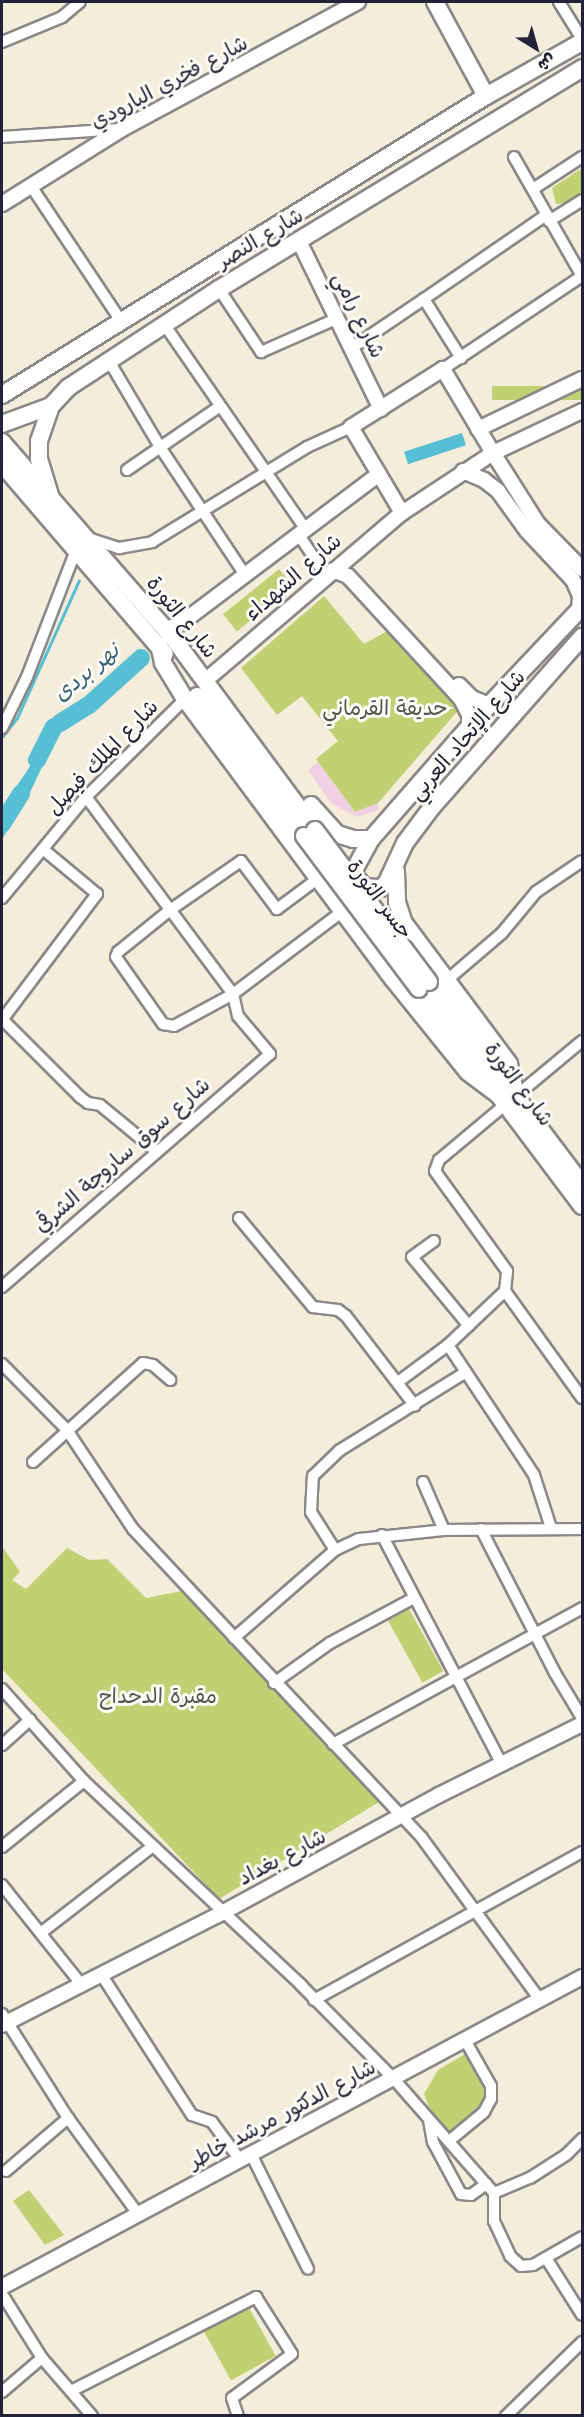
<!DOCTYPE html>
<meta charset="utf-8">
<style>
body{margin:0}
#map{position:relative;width:584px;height:2417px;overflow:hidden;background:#f5edd9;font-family:"Shantell Sans","Playpen Sans Arabic",sans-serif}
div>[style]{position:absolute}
.built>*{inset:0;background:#f1d0e3}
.green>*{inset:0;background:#c0d174;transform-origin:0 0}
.water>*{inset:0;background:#57bfd4;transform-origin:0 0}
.stream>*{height:3px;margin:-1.5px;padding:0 1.5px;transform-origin:1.5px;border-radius:1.5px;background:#57bfd4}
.river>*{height:18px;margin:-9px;padding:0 9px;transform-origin:9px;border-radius:9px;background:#57bfd4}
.roads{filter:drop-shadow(2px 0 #8c888a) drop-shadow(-2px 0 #8c888a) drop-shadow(0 2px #8c888a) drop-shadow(0 -2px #8c888a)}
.minor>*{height:10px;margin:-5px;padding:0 5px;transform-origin:5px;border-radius:5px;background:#fff}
.major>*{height:14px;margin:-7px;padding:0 7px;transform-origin:7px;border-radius:7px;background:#fff}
.highway>*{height:16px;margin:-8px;padding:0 8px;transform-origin:8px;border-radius:8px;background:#fff}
.bridges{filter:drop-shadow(2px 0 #8c888a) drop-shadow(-2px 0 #8c888a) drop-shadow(0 2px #8c888a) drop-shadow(0 -2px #8c888a)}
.highway-bridge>*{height:16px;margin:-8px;padding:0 8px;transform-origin:8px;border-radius:8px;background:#fff}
span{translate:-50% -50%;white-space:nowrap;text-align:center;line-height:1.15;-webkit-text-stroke:6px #fdfcf7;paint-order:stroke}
.street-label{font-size:21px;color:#22223b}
.park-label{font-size:21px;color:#51574c}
.water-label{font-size:22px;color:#376178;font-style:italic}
.frame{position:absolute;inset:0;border:3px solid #22223b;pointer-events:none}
.north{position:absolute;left:506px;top:18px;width:60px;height:60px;-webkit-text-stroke:4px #fdfcf7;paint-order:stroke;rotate:143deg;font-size:16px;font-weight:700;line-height:24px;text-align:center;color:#22223b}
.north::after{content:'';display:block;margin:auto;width:21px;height:27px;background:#22223b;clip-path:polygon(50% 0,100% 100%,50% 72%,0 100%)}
</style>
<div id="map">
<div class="built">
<i style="clip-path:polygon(318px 762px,355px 812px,378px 803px,379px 810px,357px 817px,332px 804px,308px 770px)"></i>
</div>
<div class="green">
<i style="clip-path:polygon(582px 168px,582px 195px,571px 203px,556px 204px,552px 188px)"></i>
<i style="left:582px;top:386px;width:14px;height:90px;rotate:90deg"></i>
<i style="left:279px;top:569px;width:22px;height:72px;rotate:51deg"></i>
<i style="clip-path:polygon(324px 596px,364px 644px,389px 630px,462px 706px,378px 803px,355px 812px,316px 759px,338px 741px,302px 696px,277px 715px,241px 668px)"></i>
<i style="clip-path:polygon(2px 1546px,20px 1572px,12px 1580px,26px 1589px,67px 1548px,89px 1560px,107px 1559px,146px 1598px,187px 1590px,384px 1799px,219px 1899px,2px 1669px)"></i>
<i style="left:409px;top:1609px;width:71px;height:24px;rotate:61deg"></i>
<i style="clip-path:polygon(465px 2054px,486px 2088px,486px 2098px,481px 2108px,450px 2132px,431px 2112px,424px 2094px,438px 2070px)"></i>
<i style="clip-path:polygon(29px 2190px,64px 2235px,45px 2245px,13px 2201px)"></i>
<i style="left:248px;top:2306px;width:57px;height:51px;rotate:61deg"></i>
</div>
<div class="water">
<i style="left:462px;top:433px;width:13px;height:61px;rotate:72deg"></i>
<i style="clip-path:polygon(49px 738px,53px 744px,23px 807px,2px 839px,2px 824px,10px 813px,16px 787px)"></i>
</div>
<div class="stream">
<i style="left:2px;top:737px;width:24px;rotate:-52deg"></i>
<i style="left:17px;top:718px;width:151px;rotate:-65.8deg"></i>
</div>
<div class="river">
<i style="left:60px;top:723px;width:34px;rotate:-32deg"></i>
<i style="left:89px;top:705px;width:70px;rotate:-42.1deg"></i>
<i style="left:37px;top:760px;width:37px;rotate:-63deg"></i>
<i style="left:2px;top:824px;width:36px;rotate:-58deg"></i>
</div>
<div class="roads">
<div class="minor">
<i style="left:559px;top:2px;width:44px;rotate:58.1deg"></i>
<i style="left:2px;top:42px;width:65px;rotate:-22.6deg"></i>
<i style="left:62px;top:17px;width:23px;rotate:-40deg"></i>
<i style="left:2px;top:137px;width:119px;rotate:-3.8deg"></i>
<i style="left:514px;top:157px;width:137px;rotate:60.3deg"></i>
<i style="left:31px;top:186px;width:162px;rotate:56.3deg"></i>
<i style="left:533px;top:189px;width:59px;rotate:-33.1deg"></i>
<i style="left:549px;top:221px;width:39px;rotate:-32deg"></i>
<i style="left:219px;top:289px;width:76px;rotate:56.3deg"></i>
<i style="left:261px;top:352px;width:84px;rotate:-23.8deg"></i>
<i style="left:424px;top:299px;width:148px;rotate:-34.5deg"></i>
<i style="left:164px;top:324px;width:250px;rotate:55.4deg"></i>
<i style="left:353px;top:347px;width:86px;rotate:-34.1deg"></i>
<i style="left:424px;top:299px;width:70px;rotate:57.9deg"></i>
<i style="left:109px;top:361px;width:100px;rotate:59.3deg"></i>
<i style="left:160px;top:447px;width:154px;rotate:56.4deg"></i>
<i style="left:443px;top:369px;width:167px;rotate:-33.8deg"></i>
<i style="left:127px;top:470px;width:112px;rotate:-34.4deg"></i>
<i style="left:299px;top:535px;width:49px;rotate:56.6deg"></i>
<i style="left:88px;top:538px;width:33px;rotate:18deg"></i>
<i style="left:119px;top:548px;width:34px;rotate:-10deg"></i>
<i style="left:152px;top:542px;width:182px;rotate:-31.5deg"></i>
<i style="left:307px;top:447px;width:48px;rotate:-24.4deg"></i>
<i style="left:2px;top:728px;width:57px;rotate:-63.9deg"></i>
<i style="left:27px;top:677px;width:136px;rotate:-68.9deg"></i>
<i style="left:320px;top:877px;width:54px;rotate:143.3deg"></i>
<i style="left:277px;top:909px;width:60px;rotate:-126.9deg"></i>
<i style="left:241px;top:861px;width:86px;rotate:145.4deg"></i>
<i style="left:170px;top:910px;width:67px;rotate:141.1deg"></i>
<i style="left:118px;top:952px;width:5px;rotate:112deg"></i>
<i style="left:116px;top:957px;width:82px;rotate:55deg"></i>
<i style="left:163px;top:1024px;width:11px;rotate:10deg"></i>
<i style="left:174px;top:1026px;width:67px;rotate:-28.5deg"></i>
<i style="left:233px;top:994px;width:139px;rotate:-37.1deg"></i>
<i style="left:2px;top:898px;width:131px;rotate:-50.3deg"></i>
<i style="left:86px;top:797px;width:139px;rotate:-44.7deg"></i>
<i style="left:446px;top:981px;width:74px;rotate:-40.6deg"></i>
<i style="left:502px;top:933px;width:53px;rotate:-50.3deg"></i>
<i style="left:536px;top:892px;width:55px;rotate:-34deg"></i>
<i style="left:2px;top:1019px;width:110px;rotate:45deg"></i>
<i style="left:80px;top:1097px;width:10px;rotate:37deg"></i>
<i style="left:88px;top:1103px;width:12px;rotate:9deg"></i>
<i style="left:100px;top:1105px;width:72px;rotate:39.4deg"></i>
<i style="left:2px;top:1020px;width:158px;rotate:-53deg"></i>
<i style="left:97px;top:894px;width:69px;rotate:-140.3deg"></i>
<i style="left:516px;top:1096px;width:86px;rotate:-39.8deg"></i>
<i style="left:239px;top:1218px;width:116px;rotate:50.3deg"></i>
<i style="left:313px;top:1307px;width:25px;rotate:7deg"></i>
<i style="left:338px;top:1310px;width:10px;rotate:37deg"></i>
<i style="left:346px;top:1316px;width:113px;rotate:52.5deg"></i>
<i style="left:434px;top:1241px;width:27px;rotate:144deg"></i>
<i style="left:412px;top:1257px;width:89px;rotate:50.4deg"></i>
<i style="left:2px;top:1287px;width:355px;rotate:-41deg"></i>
<i style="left:270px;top:1054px;width:50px;rotate:-130.1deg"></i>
<i style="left:238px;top:1016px;width:23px;rotate:-103deg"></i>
<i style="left:233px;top:994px;width:246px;rotate:-126.7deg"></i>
<i style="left:505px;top:1291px;width:132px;rotate:54.3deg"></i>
<i style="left:448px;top:1345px;width:156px;rotate:56.5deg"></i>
<i style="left:534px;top:1475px;width:56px;rotate:72.2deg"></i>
<i style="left:2px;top:1364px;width:93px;rotate:45.4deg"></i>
<i style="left:67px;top:1430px;width:119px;rotate:56.3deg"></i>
<i style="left:133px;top:1529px;width:423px;rotate:46.9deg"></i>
<i style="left:422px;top:1838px;width:200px;rotate:53.9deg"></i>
<i style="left:398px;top:1382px;width:62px;rotate:-36.5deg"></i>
<i style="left:448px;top:1345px;width:79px;rotate:-43.5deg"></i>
<i style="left:505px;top:1291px;width:20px;rotate:-84deg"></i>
<i style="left:507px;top:1271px;width:123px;rotate:-125.8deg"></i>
<i style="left:435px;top:1171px;width:12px;rotate:-70deg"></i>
<i style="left:439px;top:1160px;width:87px;rotate:-39.9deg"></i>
<i style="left:33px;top:1462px;width:148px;rotate:-42deg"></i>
<i style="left:143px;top:1363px;width:10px;rotate:11deg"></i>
<i style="left:153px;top:1365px;width:23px;rotate:41deg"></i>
<i style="left:423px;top:1482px;width:52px;rotate:66.4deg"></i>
<i style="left:481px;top:1529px;width:162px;rotate:62.8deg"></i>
<i style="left:555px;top:1673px;width:52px;rotate:59deg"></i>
<i style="left:382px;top:1535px;width:257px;rotate:62.4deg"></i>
<i style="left:335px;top:1550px;width:45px;rotate:-122.3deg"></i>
<i style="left:311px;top:1512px;width:36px;rotate:-87deg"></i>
<i style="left:313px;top:1476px;width:37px;rotate:-44deg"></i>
<i style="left:340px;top:1450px;width:148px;rotate:-31.8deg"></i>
<i style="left:234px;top:1638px;width:134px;rotate:-41.1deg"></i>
<i style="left:335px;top:1550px;width:26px;rotate:-25deg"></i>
<i style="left:359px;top:1539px;width:85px;rotate:-6deg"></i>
<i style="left:444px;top:1530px;width:138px;rotate:-0.4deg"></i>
<i style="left:274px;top:1683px;width:69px;rotate:-35.5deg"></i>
<i style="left:330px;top:1643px;width:95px;rotate:-28.2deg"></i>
<i style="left:2px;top:1689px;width:123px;rotate:48.3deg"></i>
<i style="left:84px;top:1781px;width:298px;rotate:43.2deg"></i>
<i style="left:301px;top:1985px;width:131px;rotate:45.3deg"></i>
<i style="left:393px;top:2078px;width:153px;rotate:48.7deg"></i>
<i style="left:333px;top:1744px;width:284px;rotate:-28.6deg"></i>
<i style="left:2px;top:1745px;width:38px;rotate:-42deg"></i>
<i style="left:2px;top:1847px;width:105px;rotate:-38.8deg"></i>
<i style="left:2px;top:1885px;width:127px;rotate:51.4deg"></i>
<i style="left:42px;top:1932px;width:140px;rotate:-37.8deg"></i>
<i style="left:101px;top:1974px;width:168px;rotate:57.2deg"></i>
<i style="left:192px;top:2115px;width:21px;rotate:19deg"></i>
<i style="left:212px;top:2122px;width:47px;rotate:53.6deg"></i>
<i style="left:314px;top:2000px;width:306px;rotate:-28.9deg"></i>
<i style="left:2px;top:2014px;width:123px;rotate:57.6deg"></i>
<i style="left:68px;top:2118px;width:119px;rotate:53.9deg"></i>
<i style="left:429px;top:2120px;width:22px;rotate:80deg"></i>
<i style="left:433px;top:2142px;width:59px;rotate:61.7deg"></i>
<i style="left:461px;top:2194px;width:10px;rotate:6deg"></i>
<i style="left:471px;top:2195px;width:19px;rotate:-36deg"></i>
<i style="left:449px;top:2141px;width:45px;rotate:-39.6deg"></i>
<i style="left:484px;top:2112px;width:15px;rotate:-62deg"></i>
<i style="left:491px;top:2099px;width:13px;rotate:-90deg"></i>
<i style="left:491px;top:2086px;width:53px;rotate:-119.5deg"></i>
<i style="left:251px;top:2154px;width:128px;rotate:63.6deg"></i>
<i style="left:6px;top:2171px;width:82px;rotate:-40.5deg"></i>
<i style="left:494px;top:2193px;width:28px;rotate:90deg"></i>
<i style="left:494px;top:2221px;width:38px;rotate:65deg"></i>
<i style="left:510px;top:2256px;width:15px;rotate:42deg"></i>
<i style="left:521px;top:2266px;width:12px;rotate:-5deg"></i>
<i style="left:533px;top:2265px;width:56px;rotate:-29.7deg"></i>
<i style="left:494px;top:2193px;width:39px;rotate:-23deg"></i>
<i style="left:530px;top:2178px;width:43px;rotate:-32.6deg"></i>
<i style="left:566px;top:2155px;width:23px;rotate:-45deg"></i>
<i style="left:546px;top:2258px;width:67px;rotate:57.7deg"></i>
<i style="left:2px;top:2294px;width:75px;rotate:58deg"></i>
<i style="left:42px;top:2358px;width:77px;rotate:49.2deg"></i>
<i style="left:71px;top:2391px;width:208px;rotate:-26.9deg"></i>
<i style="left:256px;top:2297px;width:67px;rotate:57.7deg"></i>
<i style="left:292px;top:2354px;width:74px;rotate:143.7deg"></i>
<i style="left:232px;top:2398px;width:19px;rotate:72deg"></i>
<i style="left:2px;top:2392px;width:52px;rotate:-40.4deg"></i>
<i style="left:506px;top:2416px;width:106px;rotate:-44.2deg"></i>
</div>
<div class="major">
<i style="left:2px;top:204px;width:142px;rotate:-32deg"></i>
<i style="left:122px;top:129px;width:268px;rotate:-28.3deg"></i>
<i style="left:299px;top:241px;width:187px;rotate:64deg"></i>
<i style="left:582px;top:411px;width:98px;rotate:154.7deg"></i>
<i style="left:493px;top:453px;width:84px;rotate:57.6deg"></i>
<i style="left:538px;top:524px;width:63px;rotate:45.6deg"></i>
<i style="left:478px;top:429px;width:115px;rotate:-25.7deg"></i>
<i style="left:463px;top:471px;width:23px;rotate:23deg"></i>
<i style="left:484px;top:480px;width:18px;rotate:38deg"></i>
<i style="left:498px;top:491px;width:49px;rotate:54.1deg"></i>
<i style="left:527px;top:531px;width:67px;rotate:46.8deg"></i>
<i style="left:573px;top:580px;width:17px;rotate:66deg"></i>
<i style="left:580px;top:596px;width:15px;rotate:94deg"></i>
<i style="left:333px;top:570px;width:16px;rotate:22deg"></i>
<i style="left:348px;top:576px;width:167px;rotate:47.4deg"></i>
<i style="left:461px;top:699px;width:18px;rotate:63deg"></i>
<i style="left:469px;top:715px;width:12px;rotate:90deg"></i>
<i style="left:166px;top:629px;width:15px;rotate:-20deg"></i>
<i style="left:180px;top:624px;width:249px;rotate:-37deg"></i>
<i style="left:212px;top:675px;width:250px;rotate:-40.5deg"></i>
<i style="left:402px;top:513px;width:109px;rotate:-33.4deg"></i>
<i style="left:493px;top:453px;width:98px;rotate:-120.8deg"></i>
<i style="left:443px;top:369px;width:109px;rotate:147.8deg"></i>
<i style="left:351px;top:427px;width:100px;rotate:59.3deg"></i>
<i style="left:459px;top:685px;width:18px;rotate:45deg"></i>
<i style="left:472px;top:698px;width:18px;rotate:22deg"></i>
<i style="left:2px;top:2025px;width:242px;rotate:-27deg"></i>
<i style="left:218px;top:1915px;width:251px;rotate:-28.5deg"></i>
<i style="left:439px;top:1795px;width:160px;rotate:-26.4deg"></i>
<i style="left:2px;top:2287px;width:658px;rotate:-28.12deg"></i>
</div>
<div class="highway">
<i style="left:435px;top:2px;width:107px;rotate:61.5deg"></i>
<i style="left:2px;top:395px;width:569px;rotate:-31.71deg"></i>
<i style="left:486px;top:96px;width:110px;rotate:-29.4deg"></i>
<i style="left:2px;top:424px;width:52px;rotate:-20.2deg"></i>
<i style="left:2px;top:442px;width:260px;rotate:48.9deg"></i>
<i style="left:173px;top:638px;width:239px;rotate:53.5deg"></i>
<i style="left:2px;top:464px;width:250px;rotate:49.4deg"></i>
<i style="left:51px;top:498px;width:41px;rotate:-107.1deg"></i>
<i style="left:39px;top:459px;width:18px;rotate:-90deg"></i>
<i style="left:39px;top:441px;width:37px;rotate:-71deg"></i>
<i style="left:51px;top:406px;width:26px;rotate:-47deg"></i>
<i style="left:69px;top:387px;width:179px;rotate:-33.2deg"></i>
<i style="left:219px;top:289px;width:425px;rotate:-31.3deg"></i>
<i style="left:159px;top:645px;width:18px;rotate:77deg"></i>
<i style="left:163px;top:663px;width:42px;rotate:58.6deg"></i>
<i style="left:185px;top:699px;width:349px;rotate:53.4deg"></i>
<i style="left:393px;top:979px;width:119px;rotate:51.1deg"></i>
<i style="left:468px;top:1072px;width:41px;rotate:37.1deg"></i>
<i style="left:197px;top:696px;width:176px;rotate:52.6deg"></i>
<i style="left:311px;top:805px;width:39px;rotate:48deg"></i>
<i style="left:337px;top:834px;width:17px;rotate:17deg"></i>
<i style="left:353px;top:839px;width:18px"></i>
<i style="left:396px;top:871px;width:31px;rotate:88deg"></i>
<i style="left:397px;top:902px;width:22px;rotate:72deg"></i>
<i style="left:404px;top:923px;width:176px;rotate:53.3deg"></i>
<i style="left:509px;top:1064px;width:33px;rotate:78deg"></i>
<i style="left:353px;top:874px;width:17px;rotate:50deg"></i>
<i style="left:364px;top:887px;width:16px;rotate:4deg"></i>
<i style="left:380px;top:888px;width:7px;rotate:-34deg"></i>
<i style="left:386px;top:884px;width:45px;rotate:-65.1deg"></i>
<i style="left:405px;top:843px;width:45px;rotate:-53.1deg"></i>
<i style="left:432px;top:807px;width:227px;rotate:-48.6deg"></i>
<i style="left:346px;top:885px;width:52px;rotate:-61.5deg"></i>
<i style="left:371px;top:839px;width:161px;rotate:-48.8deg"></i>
<i style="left:477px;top:718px;width:153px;rotate:-46.6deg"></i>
<i style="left:429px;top:982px;width:253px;rotate:52.9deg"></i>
<i style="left:419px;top:989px;width:271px;rotate:53.1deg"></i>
</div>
</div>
<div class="bridges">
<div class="highway-bridge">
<i style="left:315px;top:830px;width:190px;rotate:53.1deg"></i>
<i style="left:304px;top:836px;width:191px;rotate:53.1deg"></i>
</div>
</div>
<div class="street-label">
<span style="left:169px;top:82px;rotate:-28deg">شارع فخري البارودي</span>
<span style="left:260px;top:238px;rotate:-31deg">شارع النصر</span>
<span style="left:359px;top:315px;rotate:64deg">شارع رامي</span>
<span style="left:293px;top:577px;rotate:-41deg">شارع الشهداء</span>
<span style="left:182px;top:617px;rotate:51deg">شارع الثورة</span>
<span style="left:467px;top:735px;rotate:-49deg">شارع الإتحاد العربي</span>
<span style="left:102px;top:757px;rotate:-46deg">شارع الملك فيصل</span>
<span style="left:380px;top:899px;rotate:53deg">جسر الثورة</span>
<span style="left:519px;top:1084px;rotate:53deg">شارع الثورة</span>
<span style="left:122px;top:1155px;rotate:-41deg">شارع سوق ساروجة الشرقي</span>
<span style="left:282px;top:1857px;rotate:-28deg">شارع بغداد</span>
<span style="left:282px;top:2114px;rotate:-28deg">شارع الدكتور مرشد خاطر</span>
</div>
<div class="park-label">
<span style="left:385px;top:708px">حديقة القرماني</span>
<span style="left:158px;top:1696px">مقبرة الدحداح</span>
</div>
<div class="water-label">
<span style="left:86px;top:672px;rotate:-39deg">نهر بردى</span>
</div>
<div class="frame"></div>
<div class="north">ش</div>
</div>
